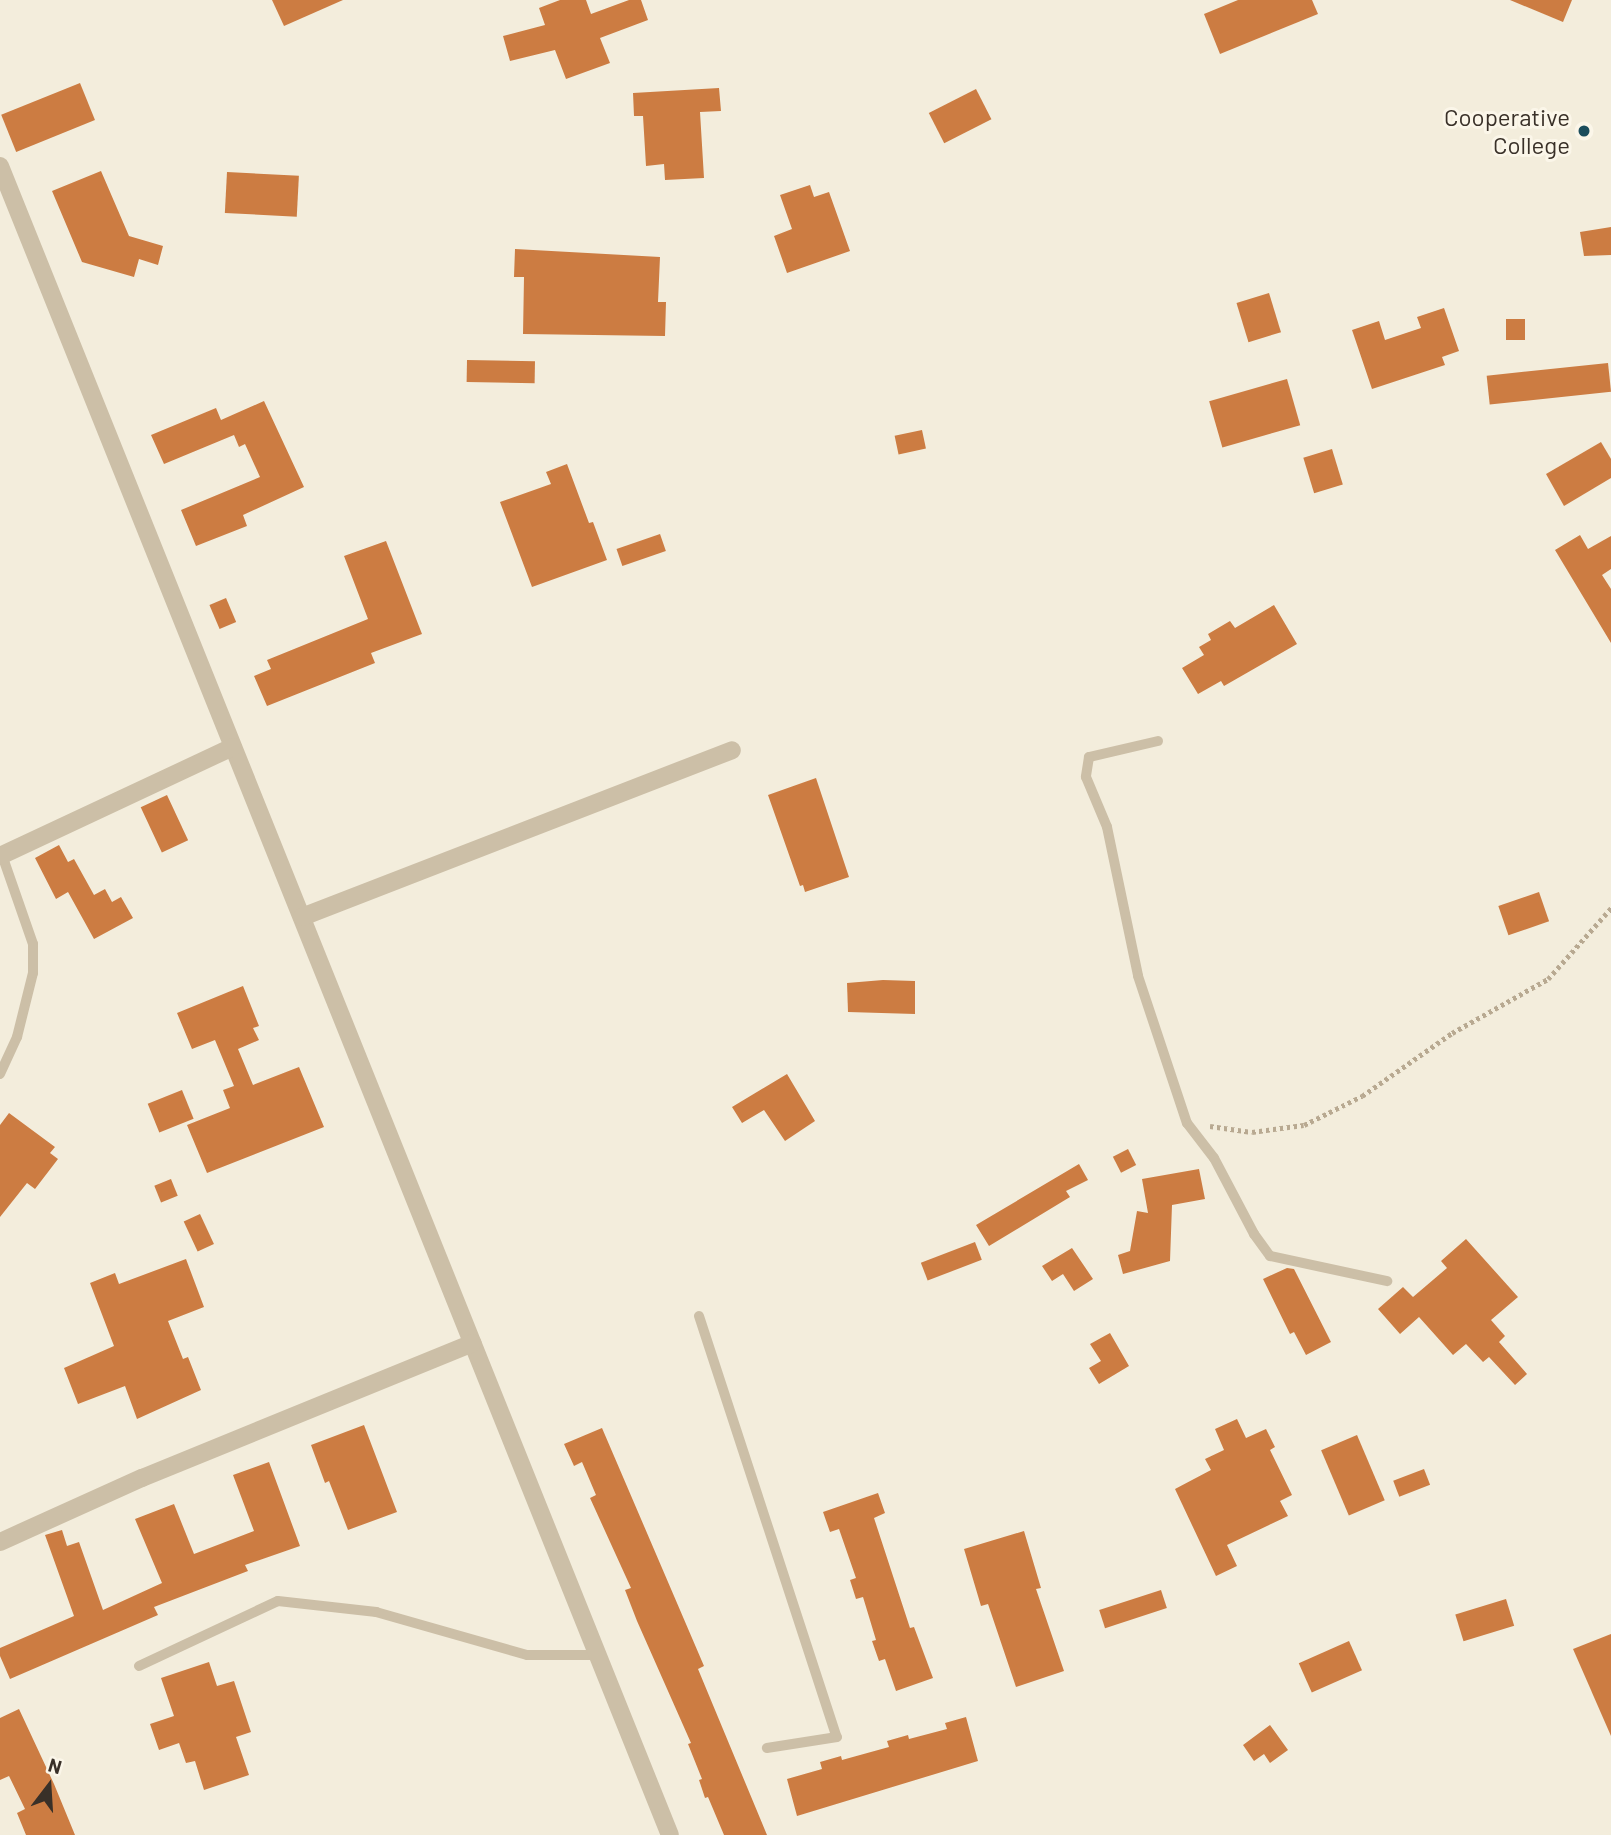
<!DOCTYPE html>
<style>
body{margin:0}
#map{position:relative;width:1611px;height:1835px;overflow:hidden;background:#f3eddc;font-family:Barlow,sans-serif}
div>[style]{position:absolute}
.building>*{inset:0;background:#cc7c42;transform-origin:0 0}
.path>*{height:4.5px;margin-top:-2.25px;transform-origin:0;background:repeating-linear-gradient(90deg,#b8a991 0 3.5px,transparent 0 7px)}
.lane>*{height:10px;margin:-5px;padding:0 5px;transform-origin:5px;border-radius:5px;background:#ccbfa7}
.street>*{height:18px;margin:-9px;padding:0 9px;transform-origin:9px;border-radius:9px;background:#ccbfa7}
.dots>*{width:19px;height:19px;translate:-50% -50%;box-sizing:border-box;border:4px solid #fbf6e9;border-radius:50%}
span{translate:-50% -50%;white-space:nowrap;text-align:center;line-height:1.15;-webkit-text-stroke:6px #fbf6e9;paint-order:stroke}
.poi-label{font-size:24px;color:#393028}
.right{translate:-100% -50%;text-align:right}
.north{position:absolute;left:14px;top:1751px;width:70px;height:70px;-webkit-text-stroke:5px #fbf6e9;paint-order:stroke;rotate:17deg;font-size:19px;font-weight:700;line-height:28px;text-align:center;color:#393028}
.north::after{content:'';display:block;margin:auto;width:24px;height:32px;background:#393028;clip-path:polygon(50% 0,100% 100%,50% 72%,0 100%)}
</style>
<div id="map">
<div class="building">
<i style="clip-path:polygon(272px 0,343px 0,284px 26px)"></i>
<i style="clip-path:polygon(560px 0,586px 0,591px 14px,629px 0,641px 0,648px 20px,600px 38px,610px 63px,566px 79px,555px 50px,510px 61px,503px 36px,545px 25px,539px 8px)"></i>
<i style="clip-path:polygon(1238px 0,1312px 0,1318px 14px,1220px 54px,1204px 14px)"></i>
<i style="clip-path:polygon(1510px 0,1572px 0,1563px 22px)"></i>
<i style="left:80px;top:83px;width:40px;height:85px;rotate:68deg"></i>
<i style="clip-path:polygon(719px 88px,721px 111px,700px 112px,704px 178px,665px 180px,664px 164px,646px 166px,643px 116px,634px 116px,633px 93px)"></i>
<i style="left:976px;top:89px;width:34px;height:53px;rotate:63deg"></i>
<i style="clip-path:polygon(101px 171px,129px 236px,163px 246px,158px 265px,139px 259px,134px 277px,82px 262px,52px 191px)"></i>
<i style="left:227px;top:172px;width:72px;height:41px;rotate:3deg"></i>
<i style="clip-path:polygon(810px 185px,814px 197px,829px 192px,850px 251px,787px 273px,774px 236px,792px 229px,780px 195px)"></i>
<i style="clip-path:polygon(1611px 227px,1611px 255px,1584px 256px,1580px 232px)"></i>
<i style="clip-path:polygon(515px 249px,660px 257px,658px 302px,666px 302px,665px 336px,523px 334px,524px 277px,514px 277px)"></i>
<i style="left:1269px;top:293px;width:41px;height:34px;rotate:73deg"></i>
<i style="clip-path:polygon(1444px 308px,1459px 351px,1442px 357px,1445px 365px,1372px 389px,1352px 330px,1379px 321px,1385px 340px,1421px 328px,1417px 317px)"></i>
<i style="left:1506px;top:319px;width:19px;height:21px"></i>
<i style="left:467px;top:360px;width:68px;height:22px;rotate:1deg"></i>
<i style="left:1608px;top:363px;width:29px;height:122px;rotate:84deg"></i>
<i style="left:1287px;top:379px;width:48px;height:81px;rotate:74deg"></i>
<i style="clip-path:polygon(264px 401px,304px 487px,243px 515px,247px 526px,196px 546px,181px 510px,260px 477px,245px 444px,239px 447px,234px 435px,164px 464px,151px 435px,216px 408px,221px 420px)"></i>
<i style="left:922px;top:430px;width:19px;height:28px;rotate:78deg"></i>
<i style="clip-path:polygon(1601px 442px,1611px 459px,1611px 478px,1564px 506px,1546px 474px)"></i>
<i style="left:1332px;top:449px;width:37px;height:30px;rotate:73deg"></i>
<i style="clip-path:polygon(567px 464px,589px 523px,593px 522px,607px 560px,532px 587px,500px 502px,551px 484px,546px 472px)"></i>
<i style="left:660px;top:534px;width:18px;height:46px;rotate:71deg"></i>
<i style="clip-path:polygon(1580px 535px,1588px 549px,1611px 536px,1611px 569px,1602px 575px,1611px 589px,1611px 643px,1555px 550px)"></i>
<i style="clip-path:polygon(386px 541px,422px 634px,371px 653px,375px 663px,267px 706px,254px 676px,271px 669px,267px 660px,368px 619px,344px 556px)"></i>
<i style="left:226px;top:598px;width:26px;height:18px;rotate:67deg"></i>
<i style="clip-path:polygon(1274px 605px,1297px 644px,1224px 686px,1221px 681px,1198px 694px,1182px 668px,1204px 655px,1199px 647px,1211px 640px,1208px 634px,1230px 621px,1235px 628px)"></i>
<i style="clip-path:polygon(816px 778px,849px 877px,805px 892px,803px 885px,800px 886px,768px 795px)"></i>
<i style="left:167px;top:795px;width:50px;height:29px;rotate:65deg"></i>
<i style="clip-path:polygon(59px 845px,68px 862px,74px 859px,94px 895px,105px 889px,112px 902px,121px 897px,133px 918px,94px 939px,68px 892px,56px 899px,35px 858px)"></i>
<i style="left:1539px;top:892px;width:31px;height:43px;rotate:71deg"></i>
<i style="clip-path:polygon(883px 980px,915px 981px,915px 1014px,848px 1012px,847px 983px)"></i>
<i style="clip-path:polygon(243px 986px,259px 1026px,253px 1028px,259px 1040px,238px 1049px,253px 1085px,299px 1067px,324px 1127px,207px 1173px,187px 1125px,230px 1108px,223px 1090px,234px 1086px,215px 1040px,192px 1049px,177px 1013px)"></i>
<i style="clip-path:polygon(787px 1074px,815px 1121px,785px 1141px,764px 1110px,742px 1123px,732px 1107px)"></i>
<i style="left:182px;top:1090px;width:31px;height:37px;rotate:68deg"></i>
<i style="clip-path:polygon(9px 1113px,55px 1147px,50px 1153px,58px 1159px,35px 1189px,27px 1183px,0 1217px,0 1125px)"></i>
<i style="left:1128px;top:1149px;width:18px;height:17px;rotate:63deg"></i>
<i style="clip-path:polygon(1079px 1164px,1088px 1180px,1066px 1191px,1070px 1197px,989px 1246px,976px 1225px)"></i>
<i style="clip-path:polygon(1199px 1169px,1205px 1199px,1172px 1205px,1170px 1261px,1123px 1274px,1118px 1255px,1130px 1251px,1137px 1211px,1148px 1213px,1142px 1179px)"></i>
<i style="left:171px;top:1179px;width:18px;height:18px;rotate:68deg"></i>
<i style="left:200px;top:1214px;width:33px;height:18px;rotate:65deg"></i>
<i style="clip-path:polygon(1466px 1239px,1518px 1297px,1491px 1320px,1505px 1336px,1499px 1342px,1527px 1374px,1515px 1385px,1489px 1357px,1483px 1362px,1466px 1344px,1453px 1355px,1419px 1317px,1400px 1334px,1378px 1309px,1403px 1287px,1413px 1297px,1447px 1268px,1441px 1261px)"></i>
<i style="left:975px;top:1242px;width:19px;height:58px;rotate:69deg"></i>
<i style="clip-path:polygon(1072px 1248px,1093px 1279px,1074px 1291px,1063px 1274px,1052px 1281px,1042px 1266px)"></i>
<i style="clip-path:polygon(186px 1259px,204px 1307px,168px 1321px,183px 1359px,188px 1357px,201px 1390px,137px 1419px,125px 1386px,78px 1404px,64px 1368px,114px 1346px,90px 1283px,115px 1273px,119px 1284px)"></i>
<i style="clip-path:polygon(1287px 1268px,1294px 1269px,1331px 1342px,1306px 1355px,1294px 1332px,1290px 1334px,1263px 1279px)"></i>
<i style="clip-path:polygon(1110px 1333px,1129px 1366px,1099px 1384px,1089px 1368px,1101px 1361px,1090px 1344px)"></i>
<i style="clip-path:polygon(1237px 1419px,1246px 1438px,1266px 1429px,1275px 1447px,1270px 1450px,1292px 1495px,1280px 1501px,1288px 1516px,1227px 1545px,1237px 1566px,1216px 1576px,1175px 1489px,1211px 1470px,1205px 1459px,1224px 1450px,1215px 1429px)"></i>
<i style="clip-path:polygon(364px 1425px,397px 1512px,348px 1530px,329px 1481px,325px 1483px,311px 1445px)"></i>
<i style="clip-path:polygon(602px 1428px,704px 1666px,698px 1669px,767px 1835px,724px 1835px,708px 1797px,705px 1798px,699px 1780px,702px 1779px,688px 1744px,691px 1743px,637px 1621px,625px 1590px,631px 1588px,590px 1498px,596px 1495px,582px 1462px,574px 1466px,564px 1444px)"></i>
<i style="left:1357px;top:1435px;width:71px;height:39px;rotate:67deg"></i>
<i style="clip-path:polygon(269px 1462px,300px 1546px,245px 1565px,248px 1571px,154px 1607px,158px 1615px,10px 1679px,0 1656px,0 1648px,74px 1616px,45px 1535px,62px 1530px,67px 1546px,79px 1542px,103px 1610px,162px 1583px,135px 1519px,174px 1504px,194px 1554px,254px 1531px,233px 1475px)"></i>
<i style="left:1424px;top:1469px;width:17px;height:33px;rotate:69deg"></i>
<i style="clip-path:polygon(878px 1493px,885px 1513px,874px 1518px,910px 1628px,914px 1627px,933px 1678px,896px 1691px,885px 1659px,879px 1661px,872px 1641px,876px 1640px,863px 1597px,856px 1599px,850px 1580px,856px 1578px,839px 1529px,830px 1532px,823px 1512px)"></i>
<i style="clip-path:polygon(1024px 1531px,1041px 1588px,1036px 1589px,1064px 1671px,1016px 1687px,988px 1604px,981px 1606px,964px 1549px)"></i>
<i style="left:1161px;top:1590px;width:19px;height:65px;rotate:72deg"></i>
<i style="left:1506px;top:1599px;width:28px;height:53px;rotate:73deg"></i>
<i style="clip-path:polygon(1611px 1634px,1611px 1736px,1573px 1649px)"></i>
<i style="left:1349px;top:1641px;width:32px;height:55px;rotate:66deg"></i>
<i style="clip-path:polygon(209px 1662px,217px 1686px,234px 1681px,251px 1732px,236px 1737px,249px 1775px,204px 1790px,195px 1761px,186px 1763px,179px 1743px,159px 1750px,150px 1724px,174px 1716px,161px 1678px)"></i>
<i style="clip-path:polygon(19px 1709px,54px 1784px,75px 1835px,26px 1835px,17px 1813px,25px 1809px,9px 1776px,0 1780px,0 1718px)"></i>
<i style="clip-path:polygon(966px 1717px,978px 1761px,797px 1816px,787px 1779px,822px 1769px,820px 1762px,841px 1756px,842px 1760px,889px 1747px,887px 1741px,908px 1735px,909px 1739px,947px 1729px,945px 1723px)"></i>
<i style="clip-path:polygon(1270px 1725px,1288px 1750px,1270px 1763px,1264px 1754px,1254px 1761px,1243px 1745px)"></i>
</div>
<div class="path">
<i style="left:1210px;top:1126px;width:42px;rotate:8.1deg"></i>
<i style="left:1252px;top:1132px;width:52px;rotate:-7.7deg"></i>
<i style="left:1304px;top:1125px;width:65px;rotate:-26.6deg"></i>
<i style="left:1362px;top:1096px;width:110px;rotate:-35deg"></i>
<i style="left:1452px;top:1033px;width:110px;rotate:-29.4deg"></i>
<i style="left:1548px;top:979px;width:95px;rotate:-48.4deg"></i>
</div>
<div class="lane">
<i style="left:1158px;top:741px;width:71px;rotate:166.9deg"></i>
<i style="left:1089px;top:757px;width:20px;rotate:99deg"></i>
<i style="left:1086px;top:777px;width:54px;rotate:67.2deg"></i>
<i style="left:1107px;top:827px;width:152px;rotate:78.2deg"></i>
<i style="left:1138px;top:976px;width:155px;rotate:71.6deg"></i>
<i style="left:1187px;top:1123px;width:44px;rotate:52.4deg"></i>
<i style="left:1214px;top:1158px;width:86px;rotate:62.2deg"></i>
<i style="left:1254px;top:1234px;width:27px;rotate:54deg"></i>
<i style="left:1270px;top:1256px;width:120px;rotate:12.1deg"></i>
<i style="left:0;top:1074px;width:41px;rotate:-65.3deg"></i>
<i style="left:17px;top:1037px;width:66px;rotate:-76deg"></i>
<i style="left:33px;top:973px;width:29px;rotate:-90deg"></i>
<i style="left:33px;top:944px;width:94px;rotate:-109.2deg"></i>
<i style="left:699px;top:1316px;width:443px;rotate:71.9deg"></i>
<i style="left:837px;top:1737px;width:71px;rotate:171.1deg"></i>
<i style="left:139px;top:1666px;width:153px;rotate:-25.1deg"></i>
<i style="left:278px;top:1601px;width:99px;rotate:6.4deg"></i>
<i style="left:376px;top:1612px;width:157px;rotate:15.9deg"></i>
<i style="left:527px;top:1655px;width:71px"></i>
</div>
<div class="street">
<i style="left:0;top:166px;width:1798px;rotate:68.13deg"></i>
<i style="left:0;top:856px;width:257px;rotate:-25.1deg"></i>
<i style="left:302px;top:917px;width:461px;rotate:-21.2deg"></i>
<i style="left:0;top:1542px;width:156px;rotate:-24.3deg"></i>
<i style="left:142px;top:1478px;width:357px;rotate:-22.2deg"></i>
</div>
<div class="dots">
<i style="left:1584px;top:131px;background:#1b4d5c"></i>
</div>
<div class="poi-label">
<span class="right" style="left:1570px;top:131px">Cooperative<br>College</span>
</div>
<div class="north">N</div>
</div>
